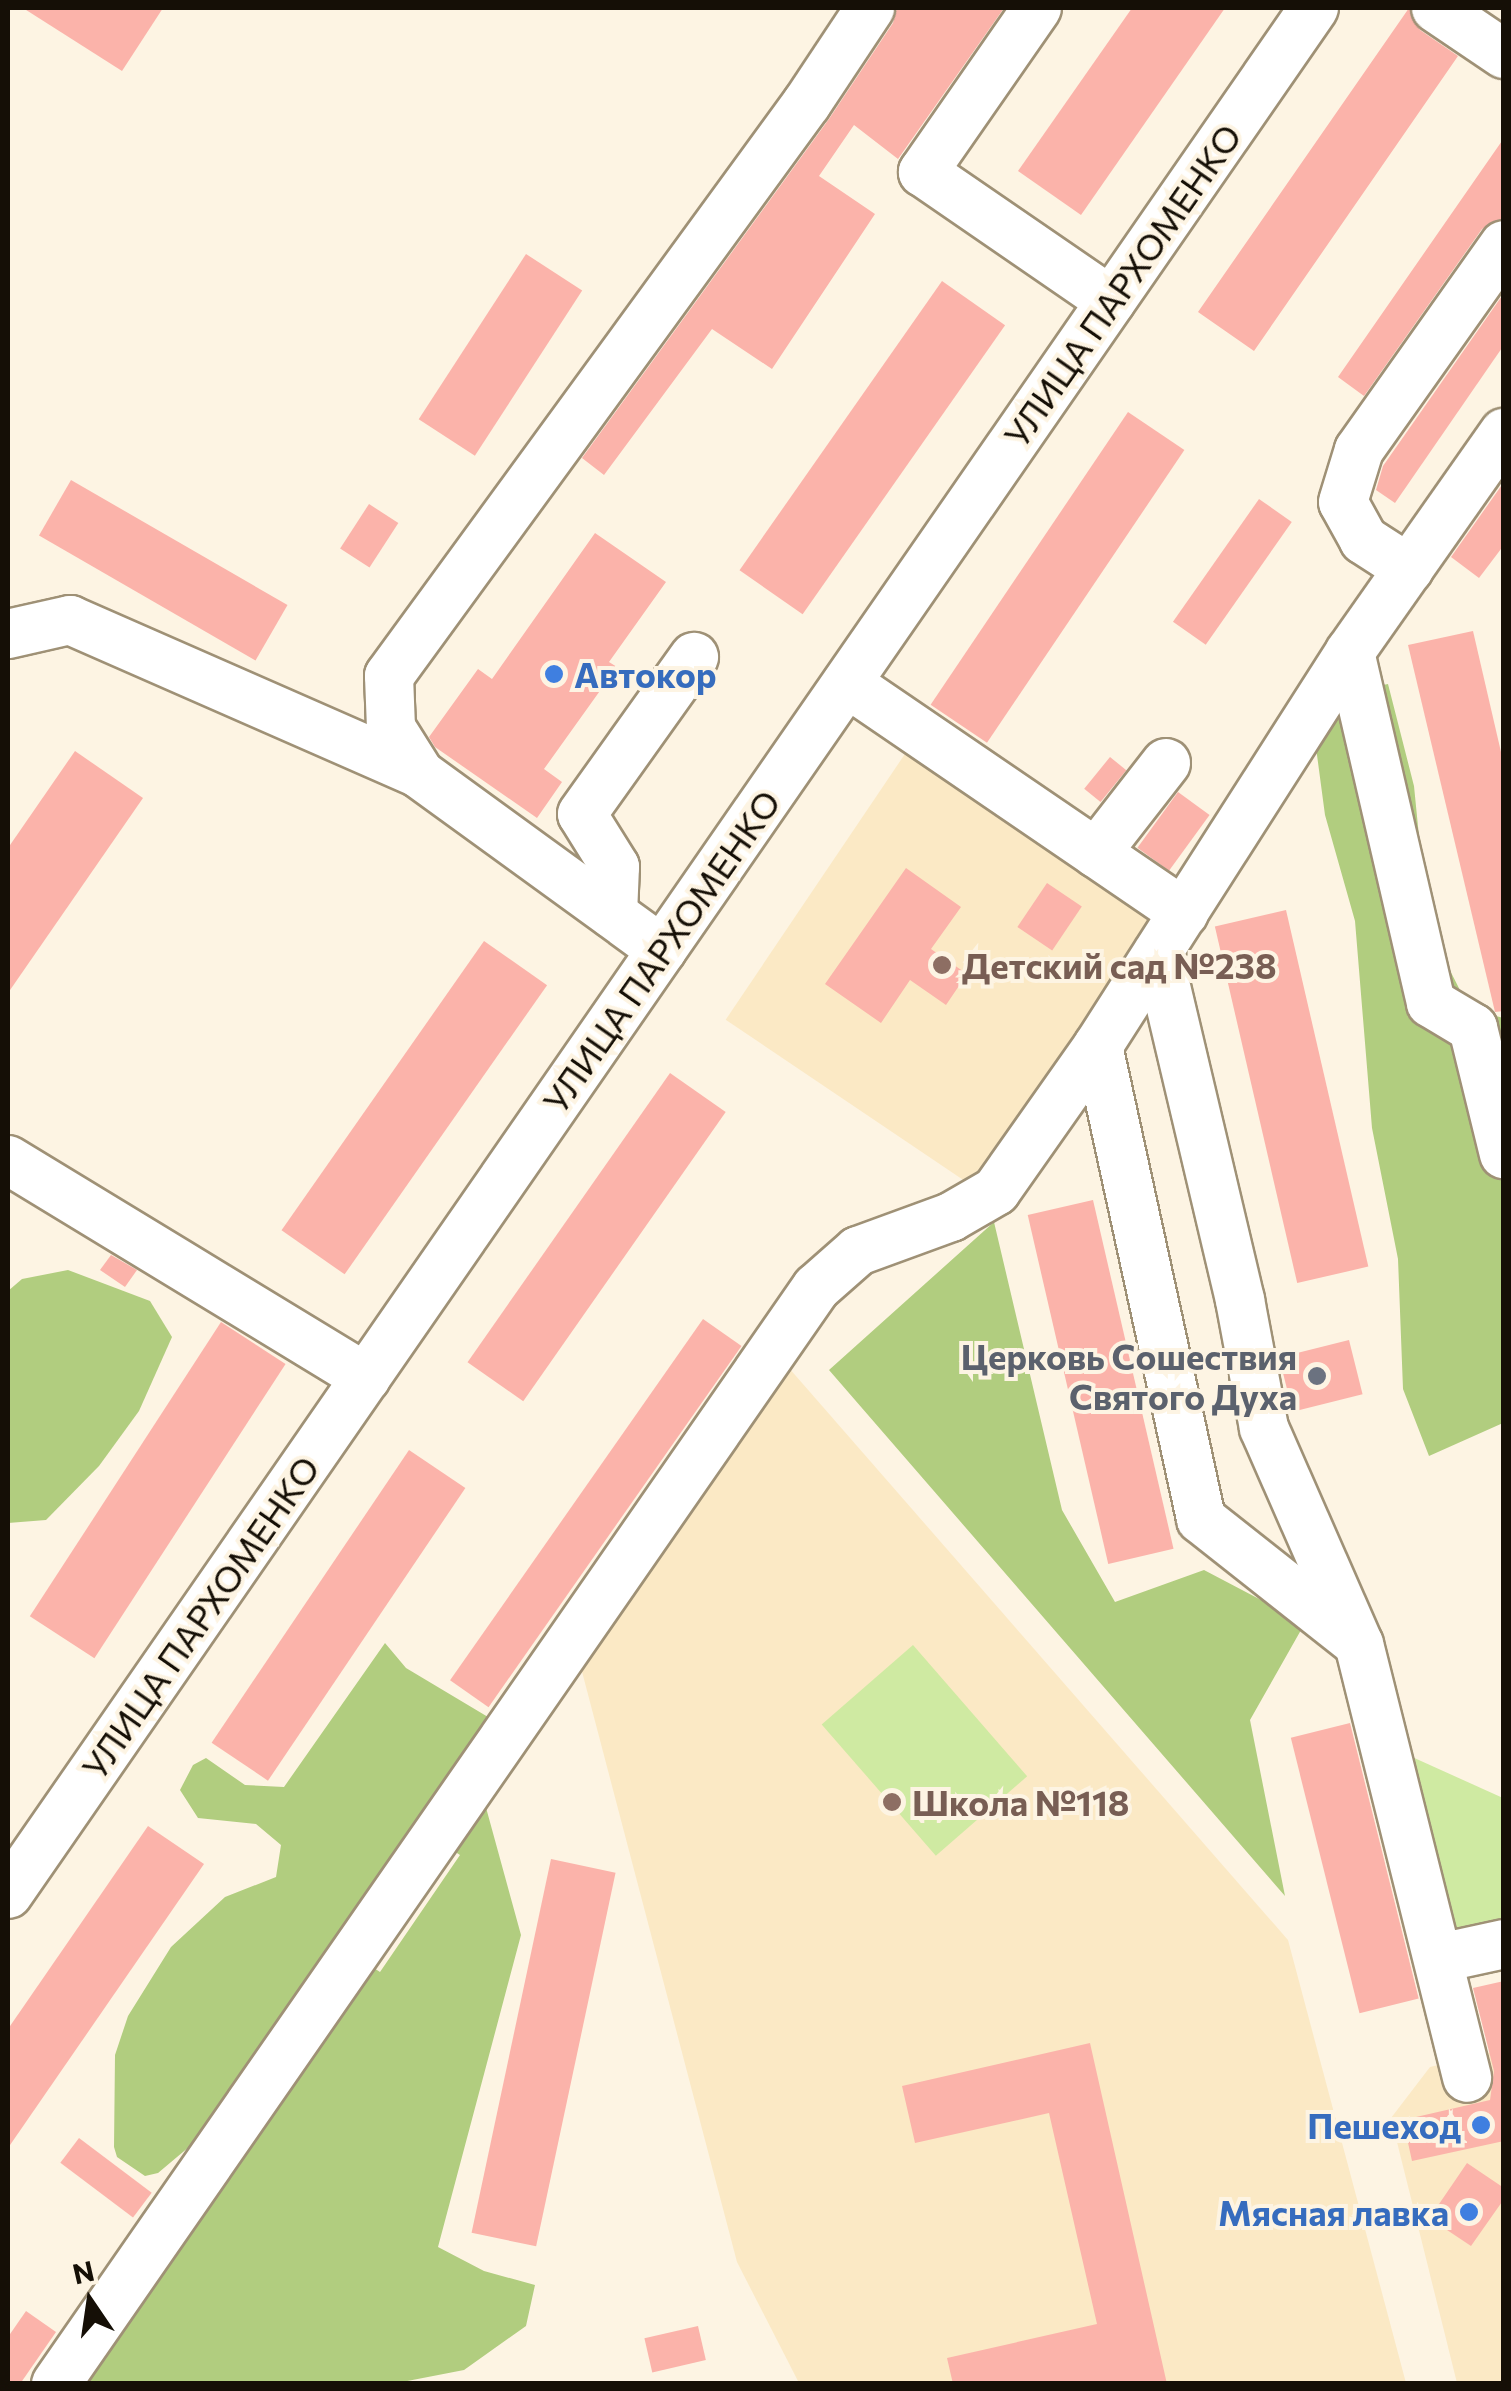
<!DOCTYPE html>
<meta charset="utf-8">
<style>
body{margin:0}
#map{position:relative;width:1511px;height:2391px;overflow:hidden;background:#fdf4e3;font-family:Commissioner,sans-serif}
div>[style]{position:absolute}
.built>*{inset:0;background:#fbe9c5;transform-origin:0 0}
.green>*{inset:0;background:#cfeaa2;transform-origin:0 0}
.forest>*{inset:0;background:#b1cd7f}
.building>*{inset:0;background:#fbb3aa;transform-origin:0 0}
.roads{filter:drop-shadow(2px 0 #9f9176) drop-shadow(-2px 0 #9f9176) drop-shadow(0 2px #9f9176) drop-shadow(0 -2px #9f9176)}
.minor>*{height:48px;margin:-24px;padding:0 24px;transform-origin:24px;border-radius:24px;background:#fff}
.dots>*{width:28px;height:28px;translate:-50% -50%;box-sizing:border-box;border:5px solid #fdf4e3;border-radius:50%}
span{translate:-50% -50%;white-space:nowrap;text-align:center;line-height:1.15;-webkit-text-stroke:8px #fdf4e3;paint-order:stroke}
.street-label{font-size:35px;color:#150f06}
.shop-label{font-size:35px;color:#366cbe;font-weight:700}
.left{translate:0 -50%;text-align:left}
.right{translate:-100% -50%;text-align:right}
.education-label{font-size:35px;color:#785e54;font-weight:700}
.worship-label{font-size:35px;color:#5b616d;font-weight:700}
.frame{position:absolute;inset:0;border:10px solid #150f06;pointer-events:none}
.north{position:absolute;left:40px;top:2251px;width:100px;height:100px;-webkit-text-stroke:8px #fdf4e3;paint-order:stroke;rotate:347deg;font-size:28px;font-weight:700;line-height:40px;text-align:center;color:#150f06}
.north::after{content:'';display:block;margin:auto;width:35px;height:45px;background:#150f06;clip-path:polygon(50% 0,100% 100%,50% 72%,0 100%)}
</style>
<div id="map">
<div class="built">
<i style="left:913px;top:742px;width:301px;height:335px;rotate:34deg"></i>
<i style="clip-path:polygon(782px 1360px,1288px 1940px,1406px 2383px,799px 2383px,737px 2262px,580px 1664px)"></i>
<i style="clip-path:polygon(1503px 2049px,1503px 2383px,1457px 2383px,1391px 2118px,1430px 2067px)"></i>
</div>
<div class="green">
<i style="left:913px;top:1645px;width:174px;height:121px;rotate:49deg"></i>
<i style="clip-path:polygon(1390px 1747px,1503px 1798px,1503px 1938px,1444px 1949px)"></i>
</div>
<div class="forest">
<i style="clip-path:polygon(1388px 684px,1414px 786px,1428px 927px,1469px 1008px,1503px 1018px,1503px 1423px,1429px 1456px,1403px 1389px,1398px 1259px,1372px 1128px,1355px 921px,1325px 815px,1315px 740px,1339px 694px)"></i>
<i style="clip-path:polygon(994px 1222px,1062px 1510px,1115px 1602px,1204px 1570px,1305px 1623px,1250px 1720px,1285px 1896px,829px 1370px)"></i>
<i style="clip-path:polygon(68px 1270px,150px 1301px,172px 1337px,139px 1411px,99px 1466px,46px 1520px,8px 1523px,8px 1291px,22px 1279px)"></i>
<i style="clip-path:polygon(385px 1643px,406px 1668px,488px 1717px,202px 2136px,158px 2173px,145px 2176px,117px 2157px,114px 2147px,115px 2055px,128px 2016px,171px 1947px,225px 1897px,276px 1877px,281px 1845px,256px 1824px,198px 1818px,180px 1790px,193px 1765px,206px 1758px,245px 1785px,284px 1787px)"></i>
<i style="clip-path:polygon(482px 1793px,521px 1935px,438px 2247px,484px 2271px,535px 2285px,526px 2326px,464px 2370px,397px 2383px,67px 2384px,357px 1957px,380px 1972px,460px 1855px,437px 1840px)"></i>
</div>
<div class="building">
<i style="clip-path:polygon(23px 8px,163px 8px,122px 71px)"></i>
<i style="clip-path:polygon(897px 8px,1004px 8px,898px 159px,854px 125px,819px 176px,875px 214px,772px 369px,712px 329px,604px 475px,582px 458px,829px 119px,893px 23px)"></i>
<i style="clip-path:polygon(1132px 8px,1225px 8px,1081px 215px,1018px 171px)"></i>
<i style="clip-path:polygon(1409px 8px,1420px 30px,1458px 56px,1254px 351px,1198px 312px)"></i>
<i style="clip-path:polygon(1504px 138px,1504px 218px,1482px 229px,1364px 396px,1338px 377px)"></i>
<i style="left:526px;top:254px;width:67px;height:197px;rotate:33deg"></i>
<i style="left:942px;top:281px;width:77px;height:353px;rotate:35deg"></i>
<i style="clip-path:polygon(1504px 293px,1504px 345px,1395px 503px,1376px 490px,1383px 466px)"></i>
<i style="left:1128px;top:412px;width:68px;height:353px;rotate:34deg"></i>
<i style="left:71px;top:480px;width:250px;height:64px;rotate:30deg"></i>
<i style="clip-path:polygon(1504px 482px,1504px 545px,1479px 578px,1451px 557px)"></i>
<i style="left:1259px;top:499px;width:40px;height:150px;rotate:35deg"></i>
<i style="left:369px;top:504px;width:35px;height:53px;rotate:33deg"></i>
<i style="clip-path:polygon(595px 533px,666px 582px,609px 662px,617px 667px,544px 769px,562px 782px,537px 818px,435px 747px,429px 737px,478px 669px,492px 679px)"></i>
<i style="clip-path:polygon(1473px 631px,1504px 765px,1504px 1011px,1495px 1012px,1408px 645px)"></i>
<i style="clip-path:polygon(75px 751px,143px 798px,8px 993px,8px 848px)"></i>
<i style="left:1110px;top:757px;width:21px;height:41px;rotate:39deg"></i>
<i style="left:1178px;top:792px;width:39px;height:69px;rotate:36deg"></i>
<i style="clip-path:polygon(906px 868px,961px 907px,931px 949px,967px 974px,946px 1005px,910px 980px,881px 1023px,825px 984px)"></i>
<i style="left:1047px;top:883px;width:42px;height:53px;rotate:34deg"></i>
<i style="left:1286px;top:910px;width:366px;height:73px;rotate:77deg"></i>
<i style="left:484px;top:941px;width:77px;height:353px;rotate:35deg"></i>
<i style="left:670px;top:1073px;width:68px;height:353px;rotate:35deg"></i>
<i style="left:1093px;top:1200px;width:358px;height:67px;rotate:77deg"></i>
<i style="clip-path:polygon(111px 1255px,137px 1270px,125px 1287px,100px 1270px)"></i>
<i style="left:703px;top:1319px;width:47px;height:441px;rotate:35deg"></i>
<i style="left:221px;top:1322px;width:77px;height:351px;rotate:33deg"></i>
<i style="left:1349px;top:1340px;width:56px;height:72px;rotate:76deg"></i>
<i style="left:409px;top:1450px;width:68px;height:353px;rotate:34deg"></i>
<i style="left:1350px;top:1723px;width:284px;height:61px;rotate:76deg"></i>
<i style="clip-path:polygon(148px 1826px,204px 1864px,8px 2148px,8px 2029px)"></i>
<i style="left:551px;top:1859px;width:66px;height:382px;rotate:12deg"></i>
<i style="clip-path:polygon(1504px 1981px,1504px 2141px,1412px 2161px,1403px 2120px,1490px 2100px,1494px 2071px,1473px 1988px)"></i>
<i style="clip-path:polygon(1090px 2043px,1167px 2384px,953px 2384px,947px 2358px,1097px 2324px,1049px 2113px,915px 2143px,902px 2086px)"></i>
<i style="left:79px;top:2138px;width:91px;height:31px;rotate:37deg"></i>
<i style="clip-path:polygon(1467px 2163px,1504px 2188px,1504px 2199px,1471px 2246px,1444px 2228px,1451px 2217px,1437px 2207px)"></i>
<i style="clip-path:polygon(26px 2311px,56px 2332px,20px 2384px,8px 2384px,8px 2337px)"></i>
<i style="left:698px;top:2326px;width:35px;height:55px;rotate:77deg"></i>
</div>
<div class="roads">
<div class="minor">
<i style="left:1037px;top:8px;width:200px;rotate:124.8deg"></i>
<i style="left:923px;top:172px;width:228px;rotate:34.5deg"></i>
<i style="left:1436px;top:8px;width:82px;rotate:34.1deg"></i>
<i style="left:1409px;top:569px;width:54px;rotate:-147.2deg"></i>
<i style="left:1364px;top:540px;width:43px;rotate:-118.9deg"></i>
<i style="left:1343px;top:502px;width:54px;rotate:-72.9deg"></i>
<i style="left:1359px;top:450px;width:251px;rotate:-54.7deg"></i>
<i style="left:8px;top:634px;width:64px;rotate:-12.7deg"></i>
<i style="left:70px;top:620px;width:382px;rotate:23.7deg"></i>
<i style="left:1350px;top:652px;width:360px;rotate:77deg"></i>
<i style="left:1431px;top:1003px;width:49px;rotate:30.8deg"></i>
<i style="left:1473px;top:1028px;width:130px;rotate:76.2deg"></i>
<i style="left:847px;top:683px;width:408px;rotate:34.3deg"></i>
<i style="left:1096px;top:853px;width:114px;rotate:-52.1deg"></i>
<i style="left:613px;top:914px;width:47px;rotate:-87.6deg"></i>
<i style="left:615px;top:867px;width:62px;rotate:-121.9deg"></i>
<i style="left:582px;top:814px;width:193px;rotate:-54.5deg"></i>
<i style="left:662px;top:950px;width:299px;rotate:-144deg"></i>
<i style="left:420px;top:774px;width:54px;rotate:-122.2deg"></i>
<i style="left:391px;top:728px;width:52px;rotate:-92.2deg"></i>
<i style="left:389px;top:676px;width:709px;rotate:-53.89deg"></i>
<i style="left:807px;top:103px;width:114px;rotate:-56.4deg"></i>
<i style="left:1158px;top:953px;width:357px;rotate:76.7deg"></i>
<i style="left:1240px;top:1300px;width:130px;rotate:79.4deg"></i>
<i style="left:1264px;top:1428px;width:236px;rotate:66.3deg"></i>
<i style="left:1359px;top:1644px;width:447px;rotate:76deg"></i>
<i style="left:1098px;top:1046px;width:484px;rotate:77.7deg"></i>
<i style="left:1201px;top:1519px;width:194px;rotate:38.3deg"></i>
<i style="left:8px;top:1160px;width:419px;rotate:31.3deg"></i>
<i style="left:8px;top:1894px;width:2294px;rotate:-55.3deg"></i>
<i style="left:1440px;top:1958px;width:66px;rotate:-12.3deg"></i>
<i style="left:56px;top:2384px;width:1334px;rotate:-55.26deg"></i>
<i style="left:816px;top:1288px;width:56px;rotate:-41.4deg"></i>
<i style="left:858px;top:1251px;width:99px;rotate:-20.1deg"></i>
<i style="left:951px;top:1217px;width:52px;rotate:-30deg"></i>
<i style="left:996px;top:1191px;width:177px;rotate:-54.9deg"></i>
<i style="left:1098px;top:1046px;width:468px;rotate:-57.4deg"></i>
<i style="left:1350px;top:652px;width:268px;rotate:-54.9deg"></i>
</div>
</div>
<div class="dots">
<i style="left:554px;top:674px;background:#3f7fe0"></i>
<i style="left:942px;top:965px;background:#8d6e63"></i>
<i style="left:1317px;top:1376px;background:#6b7280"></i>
<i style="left:892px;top:1802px;background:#8d6e63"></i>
<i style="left:1481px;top:2125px;background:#3f7fe0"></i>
<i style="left:1469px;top:2212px;background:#3f7fe0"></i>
</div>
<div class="street-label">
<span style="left:1122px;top:285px;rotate:-55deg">УЛИЦА ПАРХОМЕНКО</span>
<span style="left:661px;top:951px;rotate:-55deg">УЛИЦА ПАРХОМЕНКО</span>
<span style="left:200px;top:1617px;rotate:-55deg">УЛИЦА ПАРХОМЕНКО</span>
</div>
<div class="shop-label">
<span class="left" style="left:574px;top:674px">Автокор</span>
<span class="right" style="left:1461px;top:2125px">Пешеход</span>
<span class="right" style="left:1449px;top:2212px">Мясная лавка</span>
</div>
<div class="education-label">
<span class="left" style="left:962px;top:965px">Детский сад №238</span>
<span class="left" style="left:912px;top:1802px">Школа №118</span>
</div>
<div class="worship-label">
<span class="right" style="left:1297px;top:1376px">Церковь Сошествия<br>Святого Духа</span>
</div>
<div class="frame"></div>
<div class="north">N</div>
</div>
